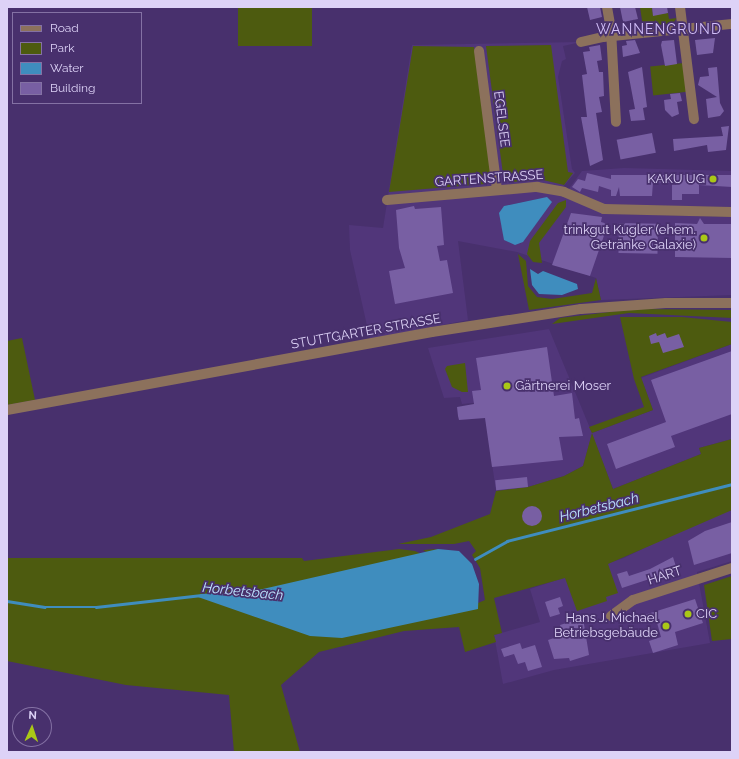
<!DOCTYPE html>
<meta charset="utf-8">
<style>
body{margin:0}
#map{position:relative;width:739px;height:759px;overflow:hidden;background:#48306d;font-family:Raleway,sans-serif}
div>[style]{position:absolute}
.built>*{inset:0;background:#51367a}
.green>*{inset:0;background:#4d5b0f;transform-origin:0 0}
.water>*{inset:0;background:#3f8dbe}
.stream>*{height:2.5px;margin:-1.25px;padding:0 1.25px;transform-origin:1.25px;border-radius:1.25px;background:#3f8dbe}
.building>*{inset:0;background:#785fa3;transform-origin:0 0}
.round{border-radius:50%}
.minor>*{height:10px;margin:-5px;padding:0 5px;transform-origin:5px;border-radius:5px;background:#8c715c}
.dots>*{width:11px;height:11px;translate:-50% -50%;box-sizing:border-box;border:2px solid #48306d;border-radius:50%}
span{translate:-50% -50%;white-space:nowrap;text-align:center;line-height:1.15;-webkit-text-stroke:3.5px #48306d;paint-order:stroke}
.street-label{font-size:13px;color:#ddd2f7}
.poi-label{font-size:13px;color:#ddd2f7}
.right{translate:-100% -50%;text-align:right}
.left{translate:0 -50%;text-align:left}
.neighbourhood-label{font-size:14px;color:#d2bff9;letter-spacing:1px}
.water-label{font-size:14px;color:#bde3fe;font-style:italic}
.frame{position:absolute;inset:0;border:8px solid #ddd2f7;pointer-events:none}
.legend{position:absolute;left:12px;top:12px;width:130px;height:92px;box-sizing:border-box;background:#48306d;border:1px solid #8471a4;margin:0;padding:5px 7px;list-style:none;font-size:12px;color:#ddd2f7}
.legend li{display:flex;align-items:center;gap:8px;height:20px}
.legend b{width:20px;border:1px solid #8471a4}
.north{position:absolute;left:12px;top:707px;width:40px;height:40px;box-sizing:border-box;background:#48306d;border:1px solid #8471a4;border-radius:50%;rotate:3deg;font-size:11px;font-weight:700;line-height:16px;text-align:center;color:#ddd2f7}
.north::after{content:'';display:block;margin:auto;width:14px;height:18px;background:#aac717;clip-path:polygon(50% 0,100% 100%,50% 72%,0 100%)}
</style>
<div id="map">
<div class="built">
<i style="clip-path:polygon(evenodd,581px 42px,563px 46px,566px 59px,562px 61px,558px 77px,572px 169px,575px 173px,559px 191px,591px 209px,615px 214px,732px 217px,732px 295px,601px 300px,596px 278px,517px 252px,458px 241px,468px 320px,370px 339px,350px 250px,349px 225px,383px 228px,412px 45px,581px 42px,542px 198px,520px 244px,504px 206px,542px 198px)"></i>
<i style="clip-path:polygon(624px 168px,732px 171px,732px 207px,605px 205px,568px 190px,582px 171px)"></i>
<i style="clip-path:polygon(549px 329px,592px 433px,653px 410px,641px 378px,732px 344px,732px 439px,699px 448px,701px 454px,613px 489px,592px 434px,583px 466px,564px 476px,528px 487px,496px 491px,483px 402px,462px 404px,460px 397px,444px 398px,428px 348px)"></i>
<i style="clip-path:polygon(732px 510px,732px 561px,697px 572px,710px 643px,554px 670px,503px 684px,494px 635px,540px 622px,530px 589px,624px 558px,706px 518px)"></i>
</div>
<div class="green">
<i style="left:238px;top:7px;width:74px;height:39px"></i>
<i style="clip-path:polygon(640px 7px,652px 7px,653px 15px,668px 13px,669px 19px,677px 18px,673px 23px,643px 27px)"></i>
<i style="clip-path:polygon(551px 45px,568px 172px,573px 173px,564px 185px,543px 180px,510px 182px,503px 174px,486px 46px)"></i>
<i style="clip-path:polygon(413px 46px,474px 47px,491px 173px,485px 184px,389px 192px)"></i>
<i style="left:684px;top:63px;width:29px;height:34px;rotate:84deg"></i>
<i style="clip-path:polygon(566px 200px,566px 207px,539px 243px,542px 263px,533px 262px,527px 254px,530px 241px,558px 203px)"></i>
<i style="clip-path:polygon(518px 254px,526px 261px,528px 286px,537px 297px,552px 299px,592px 293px,596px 278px,601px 300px,529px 310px)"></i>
<i style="clip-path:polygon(635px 309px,732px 310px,732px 318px,629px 313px,552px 324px,560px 318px)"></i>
<i style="clip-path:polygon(620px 317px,682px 317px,732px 322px,732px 344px,641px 377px,653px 410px,592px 433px,613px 489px,701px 454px,699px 448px,732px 439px,732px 510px,608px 564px,618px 593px,606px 597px,607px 601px,577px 611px,565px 578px,494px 598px,502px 633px,494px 635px,496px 642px,465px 652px,459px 627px,404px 631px,319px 652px,281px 685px,300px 752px,234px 752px,229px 695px,126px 685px,7px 661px,7px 558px,302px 558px,304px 561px,399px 549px,415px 551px,449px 567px,423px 550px,438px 549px,478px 603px,485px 600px,480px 568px,472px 555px,476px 551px,469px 541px,454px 544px,398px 544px,431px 537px,490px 514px,496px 491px,528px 487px,564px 476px,583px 466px,592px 433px,589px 427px,644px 407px,634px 379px)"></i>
<i style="clip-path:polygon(22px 338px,35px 400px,7px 405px,7px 341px)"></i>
<i style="clip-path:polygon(465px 363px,468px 392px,462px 392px,452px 387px,445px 369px,447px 366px)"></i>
<i style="clip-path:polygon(732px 576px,732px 639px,712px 641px,704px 585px)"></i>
</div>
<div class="water">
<i style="clip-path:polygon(547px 197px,552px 202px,523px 242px,515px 245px,504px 240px,499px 213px,504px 206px)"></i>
<i style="clip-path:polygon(530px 269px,538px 274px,543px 271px,577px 284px,578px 289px,562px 295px,539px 294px,532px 285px)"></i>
<i style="clip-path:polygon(438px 549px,459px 551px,472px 564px,479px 584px,478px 609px,342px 638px,310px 636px,198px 597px,201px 594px,215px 593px,237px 595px)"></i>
</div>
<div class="stream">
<i style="left:475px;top:559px;width:37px;rotate:-29deg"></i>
<i style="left:507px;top:541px;width:232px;rotate:-14.2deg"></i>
<i style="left:7px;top:601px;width:38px;rotate:9deg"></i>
<i style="left:45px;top:607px;width:51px"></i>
<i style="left:96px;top:607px;width:106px;rotate:-6.5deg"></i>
</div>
<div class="building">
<i style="clip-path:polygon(587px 7px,600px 7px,602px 17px,590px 20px)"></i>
<i style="clip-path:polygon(620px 7px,635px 7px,638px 19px,623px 22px)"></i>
<i style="clip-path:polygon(652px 7px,667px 7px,668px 13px,653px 16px)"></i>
<i style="clip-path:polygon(715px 38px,713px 53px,697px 55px,695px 40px)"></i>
<i style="clip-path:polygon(635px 40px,640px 53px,623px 57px,622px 46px,627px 45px,626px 41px)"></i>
<i style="clip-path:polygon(674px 40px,677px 64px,665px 66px,661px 45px,662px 41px)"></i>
<i style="clip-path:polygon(600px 45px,602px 60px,597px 61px,599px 72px,603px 72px,604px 96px,599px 97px,602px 112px,596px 113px,603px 160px,590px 166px,581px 117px,587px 117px,582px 75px,587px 74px,583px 52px,590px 51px,589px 47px)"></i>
<i style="clip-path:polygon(642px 67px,647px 107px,643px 108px,645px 120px,631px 121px,629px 110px,635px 109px,628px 72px)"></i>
<i style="clip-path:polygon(717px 67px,720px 103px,724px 111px,720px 116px,708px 118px,706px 99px,717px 97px,698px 85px,700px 77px,709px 76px,708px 68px)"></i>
<i style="clip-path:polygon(680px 93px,682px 101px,677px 102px,679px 114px,672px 117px,665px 110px,664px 100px,671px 99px,670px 94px)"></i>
<i style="clip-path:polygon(729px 126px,726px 150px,708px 152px,707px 145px,674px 151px,673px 139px,723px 136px,721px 127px)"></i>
<i style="left:652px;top:133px;width:20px;height:36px;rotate:79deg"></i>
<i style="clip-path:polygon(587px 173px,611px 179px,611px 175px,732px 175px,732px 187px,699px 185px,699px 194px,682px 194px,682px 200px,672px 200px,672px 183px,653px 182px,652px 196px,620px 196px,619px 187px,616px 196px,611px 196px,611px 190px,599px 186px,598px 192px,582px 188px,580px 192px,572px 187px,578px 179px,585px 181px)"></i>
<i style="clip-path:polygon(414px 206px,415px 209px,441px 207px,444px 245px,437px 246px,440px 261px,447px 260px,453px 293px,395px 304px,389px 271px,405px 268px,399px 248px,396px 210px)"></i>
<i style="clip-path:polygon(571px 213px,602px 217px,601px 222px,608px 224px,590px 276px,552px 265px)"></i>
<i style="clip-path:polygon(700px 218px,704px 224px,732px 224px,732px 258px,675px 257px,675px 223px,697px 224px)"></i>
<i style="left:619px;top:223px;width:39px;height:30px;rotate:1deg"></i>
<i style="clip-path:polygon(656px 333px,657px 336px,665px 333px,667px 338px,679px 334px,684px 347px,663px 353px,659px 342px,651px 344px,649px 336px)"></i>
<i style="clip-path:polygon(547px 347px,554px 396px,572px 393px,575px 419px,579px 418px,583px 436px,559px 437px,563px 460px,492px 467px,485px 418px,459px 420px,458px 416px,457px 407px,474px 404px,472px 391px,481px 390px,476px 358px)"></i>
<i style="clip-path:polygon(732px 351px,732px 414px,671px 436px,675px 447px,616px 469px,607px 444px,666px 422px,651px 380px)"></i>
<i style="left:527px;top:477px;width:10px;height:32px;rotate:84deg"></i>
<i class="round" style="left:522px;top:506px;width:20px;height:20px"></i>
<i style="clip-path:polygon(732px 522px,732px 553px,694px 565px,688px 541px,705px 531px)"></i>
<i style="clip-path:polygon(673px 557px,677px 570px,622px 588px,617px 574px,627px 571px,629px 576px,650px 569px)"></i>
<i style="clip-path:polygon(560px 597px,563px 606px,558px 608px,560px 614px,550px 617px,545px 602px)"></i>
<i style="clip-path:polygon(695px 599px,703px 623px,675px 632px,678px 645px,653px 653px,649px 641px,661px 637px,656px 619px,643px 623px,641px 616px)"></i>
<i style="clip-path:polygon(583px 618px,589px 655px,570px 661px,569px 658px,554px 659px,548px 640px,563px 635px,560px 625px)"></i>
<i style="clip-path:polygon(520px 643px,522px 649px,535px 645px,542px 667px,528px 671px,525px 662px,518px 664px,514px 654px,504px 657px,501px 649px)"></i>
</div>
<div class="minor">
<i style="left:607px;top:7px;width:23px;rotate:80deg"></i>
<i style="left:611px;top:30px;width:92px;rotate:86.9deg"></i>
<i style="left:680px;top:7px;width:113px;rotate:82.9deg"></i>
<i style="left:581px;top:42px;width:23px;rotate:-13deg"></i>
<i style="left:603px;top:37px;width:130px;rotate:-5.8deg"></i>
<i style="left:479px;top:51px;width:140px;rotate:82.6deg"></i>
<i style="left:387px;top:200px;width:151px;rotate:-5deg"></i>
<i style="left:537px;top:187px;width:27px;rotate:10deg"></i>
<i style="left:564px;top:192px;width:43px;rotate:23deg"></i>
<i style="left:604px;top:209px;width:128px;rotate:1.3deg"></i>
<i style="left:7px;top:410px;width:432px;rotate:-10.4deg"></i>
<i style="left:432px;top:332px;width:151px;rotate:-8.8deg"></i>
<i style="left:581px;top:309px;width:85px;rotate:-4deg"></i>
<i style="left:666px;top:303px;width:66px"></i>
<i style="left:611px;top:616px;width:27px;rotate:-36deg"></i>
<i style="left:633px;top:600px;width:104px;rotate:-17.9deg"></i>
</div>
<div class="dots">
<i style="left:713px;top:179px;background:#aac717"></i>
<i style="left:704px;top:238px;background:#aac717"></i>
<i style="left:507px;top:386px;background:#aac717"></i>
<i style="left:688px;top:614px;background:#aac717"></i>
<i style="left:666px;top:626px;background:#aac717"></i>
</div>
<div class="street-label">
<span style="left:501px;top:119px;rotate:83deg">EGELSEE</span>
<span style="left:489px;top:179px;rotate:-4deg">GARTENSTRASSE</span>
<span style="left:366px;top:332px;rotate:-10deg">STUTTGARTER STRASSE</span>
<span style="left:665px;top:576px;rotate:-18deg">HART</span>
</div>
<div class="poi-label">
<span class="right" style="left:705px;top:179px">KAKU UG</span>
<span class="right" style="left:696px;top:238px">trinkgut Kugler (ehem.<br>Getränke Galaxie)</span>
<span class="left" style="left:515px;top:386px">Gärtnerei Moser</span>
<span class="left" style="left:696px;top:614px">CIC</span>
<span class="right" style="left:658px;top:626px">Hans J. Michael<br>Betriebsgebäude</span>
</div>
<div class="neighbourhood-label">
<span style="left:659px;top:29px">WANNENGRUND</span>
</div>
<div class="water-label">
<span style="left:599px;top:507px;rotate:-14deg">Horbetsbach</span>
<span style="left:243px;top:591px;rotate:6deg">Horbetsbach</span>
</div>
<div class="frame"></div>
<ul class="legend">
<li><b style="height:5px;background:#8c715c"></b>Road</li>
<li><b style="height:11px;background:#4d5b0f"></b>Park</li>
<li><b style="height:11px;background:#3f8dbe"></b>Water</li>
<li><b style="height:11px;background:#785fa3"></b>Building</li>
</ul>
<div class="north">N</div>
</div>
